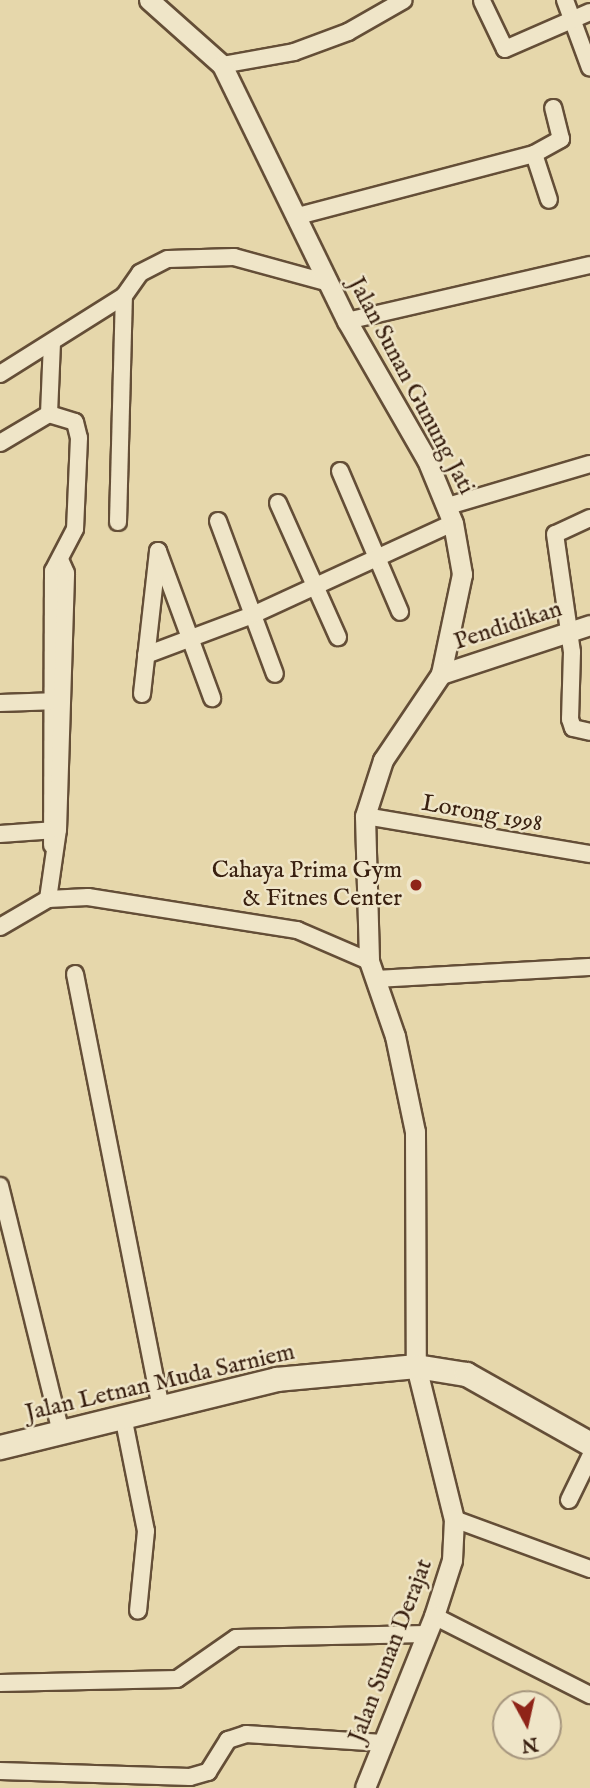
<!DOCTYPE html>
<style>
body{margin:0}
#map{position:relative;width:590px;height:1788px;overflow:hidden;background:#e6d7ab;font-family:"IM FELL English",serif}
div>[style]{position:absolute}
.roads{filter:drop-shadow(2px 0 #644e37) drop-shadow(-2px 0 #644e37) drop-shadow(0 2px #644e37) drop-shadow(0 -2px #644e37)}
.minor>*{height:16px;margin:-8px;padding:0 8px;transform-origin:8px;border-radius:8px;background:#efe5c8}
.tertiary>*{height:19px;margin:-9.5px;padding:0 9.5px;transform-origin:9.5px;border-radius:9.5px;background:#efe5c8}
.secondary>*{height:23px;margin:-11.5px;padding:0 11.5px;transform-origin:11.5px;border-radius:11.5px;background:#efe5c8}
.dots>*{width:19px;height:19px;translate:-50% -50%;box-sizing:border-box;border:4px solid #efe5c8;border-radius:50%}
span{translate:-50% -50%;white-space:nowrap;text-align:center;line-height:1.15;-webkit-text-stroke:5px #efe5c8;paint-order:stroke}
.street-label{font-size:24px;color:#392010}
.poi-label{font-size:24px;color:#392010}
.right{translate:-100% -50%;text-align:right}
.north{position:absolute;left:492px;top:1690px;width:70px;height:70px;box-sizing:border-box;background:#efe5c8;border:2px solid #a6967e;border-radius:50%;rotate:172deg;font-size:19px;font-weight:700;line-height:28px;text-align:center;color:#392010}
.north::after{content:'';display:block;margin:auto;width:24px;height:32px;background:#8f2418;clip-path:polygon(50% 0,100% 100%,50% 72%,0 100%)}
</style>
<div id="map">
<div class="roads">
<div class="minor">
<i style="left:565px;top:0;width:72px;rotate:69.8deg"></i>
<i style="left:482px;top:1px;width:53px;rotate:64.4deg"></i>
<i style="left:505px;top:49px;width:93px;rotate:-23.5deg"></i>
<i style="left:222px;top:65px;width:73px;rotate:-10.2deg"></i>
<i style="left:294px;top:52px;width:58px;rotate:-20.3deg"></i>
<i style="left:348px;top:32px;width:64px;rotate:-29.7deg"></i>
<i style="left:534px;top:154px;width:31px;rotate:-29deg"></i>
<i style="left:561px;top:139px;width:32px;rotate:-104deg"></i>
<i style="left:298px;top:216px;width:244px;rotate:-14.7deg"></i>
<i style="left:534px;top:154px;width:48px;rotate:71.9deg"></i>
<i style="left:347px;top:321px;width:249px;rotate:-13deg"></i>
<i style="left:0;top:374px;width:146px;rotate:-32.2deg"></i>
<i style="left:124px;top:296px;width:28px;rotate:-55deg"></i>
<i style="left:140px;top:273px;width:31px;rotate:-27deg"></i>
<i style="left:168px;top:259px;width:66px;rotate:-1.7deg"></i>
<i style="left:234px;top:257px;width:98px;rotate:15.3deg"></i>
<i style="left:49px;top:414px;width:71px;rotate:-87.6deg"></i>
<i style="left:0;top:443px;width:57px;rotate:-30.6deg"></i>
<i style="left:49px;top:414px;width:27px;rotate:17deg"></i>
<i style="left:75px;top:422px;width:16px;rotate:76deg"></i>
<i style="left:79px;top:438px;width:91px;rotate:92.5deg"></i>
<i style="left:75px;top:529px;width:47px;rotate:117.6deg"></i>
<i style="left:53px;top:571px;width:274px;rotate:90.2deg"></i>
<i style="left:340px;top:471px;width:153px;rotate:66.9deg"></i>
<i style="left:278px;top:503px;width:147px;rotate:65.9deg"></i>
<i style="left:448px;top:506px;width:148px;rotate:-16.5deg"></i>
<i style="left:590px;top:518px;width:38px;rotate:155deg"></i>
<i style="left:555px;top:534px;width:119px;rotate:81.8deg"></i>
<i style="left:572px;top:652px;width:67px;rotate:91.7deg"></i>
<i style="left:570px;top:719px;width:9px;rotate:72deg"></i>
<i style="left:573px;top:728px;width:17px;rotate:13deg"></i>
<i style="left:218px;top:521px;width:163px;rotate:69.6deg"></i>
<i style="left:118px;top:522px;width:226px;rotate:-88.5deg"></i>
<i style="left:158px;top:551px;width:157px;rotate:69.8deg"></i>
<i style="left:146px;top:655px;width:116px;rotate:-20.6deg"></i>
<i style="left:255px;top:614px;width:218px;rotate:-24.7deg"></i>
<i style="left:142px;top:694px;width:144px;rotate:-83.6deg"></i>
<i style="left:0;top:703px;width:59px;rotate:-1.9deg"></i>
<i style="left:365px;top:816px;width:228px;rotate:9.6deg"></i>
<i style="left:0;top:834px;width:56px;rotate:-4.1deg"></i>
<i style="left:48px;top:899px;width:70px;rotate:-81.8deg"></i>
<i style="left:58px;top:830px;width:257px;rotate:-88.2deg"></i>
<i style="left:66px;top:573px;width:12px;rotate:-114deg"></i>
<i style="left:0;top:927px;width:56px;rotate:-30.3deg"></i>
<i style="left:48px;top:899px;width:40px;rotate:-2.9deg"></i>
<i style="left:88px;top:897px;width:212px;rotate:9deg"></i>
<i style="left:297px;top:930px;width:78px;rotate:23.3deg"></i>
<i style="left:75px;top:974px;width:441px;rotate:78.8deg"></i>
<i style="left:375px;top:979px;width:215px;rotate:-3.2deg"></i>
<i style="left:0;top:1186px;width:253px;rotate:76.1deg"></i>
<i style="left:123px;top:1416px;width:117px;rotate:78.7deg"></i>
<i style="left:146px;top:1531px;width:80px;rotate:95.7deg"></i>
<i style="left:569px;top:1500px;width:48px;rotate:-64deg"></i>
<i style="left:454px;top:1519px;width:145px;rotate:20.2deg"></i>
<i style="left:434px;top:1616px;width:175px;rotate:26.9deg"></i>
<i style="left:0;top:1683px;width:177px;rotate:-1.3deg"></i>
<i style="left:177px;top:1679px;width:72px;rotate:-34.8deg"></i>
<i style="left:236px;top:1638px;width:190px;rotate:-1.2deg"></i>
<i style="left:0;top:1771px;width:190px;rotate:1.8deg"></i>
<i style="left:190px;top:1777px;width:19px;rotate:-16deg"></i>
<i style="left:208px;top:1772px;width:38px;rotate:-58deg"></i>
<i style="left:228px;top:1740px;width:19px;rotate:-18deg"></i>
<i style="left:246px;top:1734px;width:137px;rotate:3.8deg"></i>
</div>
<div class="tertiary">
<i style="left:149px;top:0;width:98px;rotate:41.7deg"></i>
<i style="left:222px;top:65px;width:285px;rotate:64deg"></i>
<i style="left:347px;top:321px;width:160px;rotate:60.1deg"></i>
<i style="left:427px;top:460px;width:68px;rotate:67.6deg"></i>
<i style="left:453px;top:523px;width:52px;rotate:80deg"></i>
<i style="left:462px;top:574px;width:102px;rotate:101.9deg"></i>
<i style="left:441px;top:674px;width:104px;rotate:124deg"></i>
<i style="left:383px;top:760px;width:59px;rotate:107.8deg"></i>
<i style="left:365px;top:816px;width:145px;rotate:88.4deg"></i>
<i style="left:369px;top:961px;width:79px;rotate:70.9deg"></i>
<i style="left:395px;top:1036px;width:98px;rotate:78.2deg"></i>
<i style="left:415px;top:1132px;width:234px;rotate:89.8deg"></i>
<i style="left:416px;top:1366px;width:158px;rotate:76.1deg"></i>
<i style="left:454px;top:1519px;width:41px;rotate:92.8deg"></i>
<i style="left:452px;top:1560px;width:59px;rotate:107.8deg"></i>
<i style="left:434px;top:1616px;width:185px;rotate:111.9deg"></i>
<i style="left:441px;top:674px;width:157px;rotate:-18.2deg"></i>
</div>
<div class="secondary">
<i style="left:0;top:1447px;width:284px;rotate:-13.8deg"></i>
<i style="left:276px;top:1379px;width:141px;rotate:-5.3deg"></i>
<i style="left:416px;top:1366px;width:51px;rotate:9.1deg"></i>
<i style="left:466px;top:1374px;width:142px;rotate:29.4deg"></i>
</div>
</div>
<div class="dots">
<i style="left:416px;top:885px;background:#8f2418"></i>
</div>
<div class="street-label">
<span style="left:411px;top:386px;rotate:62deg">Jalan Sunan Gunung Jati</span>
<span style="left:508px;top:626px;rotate:-18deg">Pendidikan</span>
<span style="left:482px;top:814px;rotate:10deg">Lorong 1998</span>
<span style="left:160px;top:1383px;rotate:-13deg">Jalan Letnan Muda Sarniem</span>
<span style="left:391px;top:1651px;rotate:-69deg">Jalan Sunan Derajat</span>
</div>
<div class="poi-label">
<span class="right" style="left:402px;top:885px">Cahaya Prima Gym<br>&amp; Fitnes Center</span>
</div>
<div class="north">N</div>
</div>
